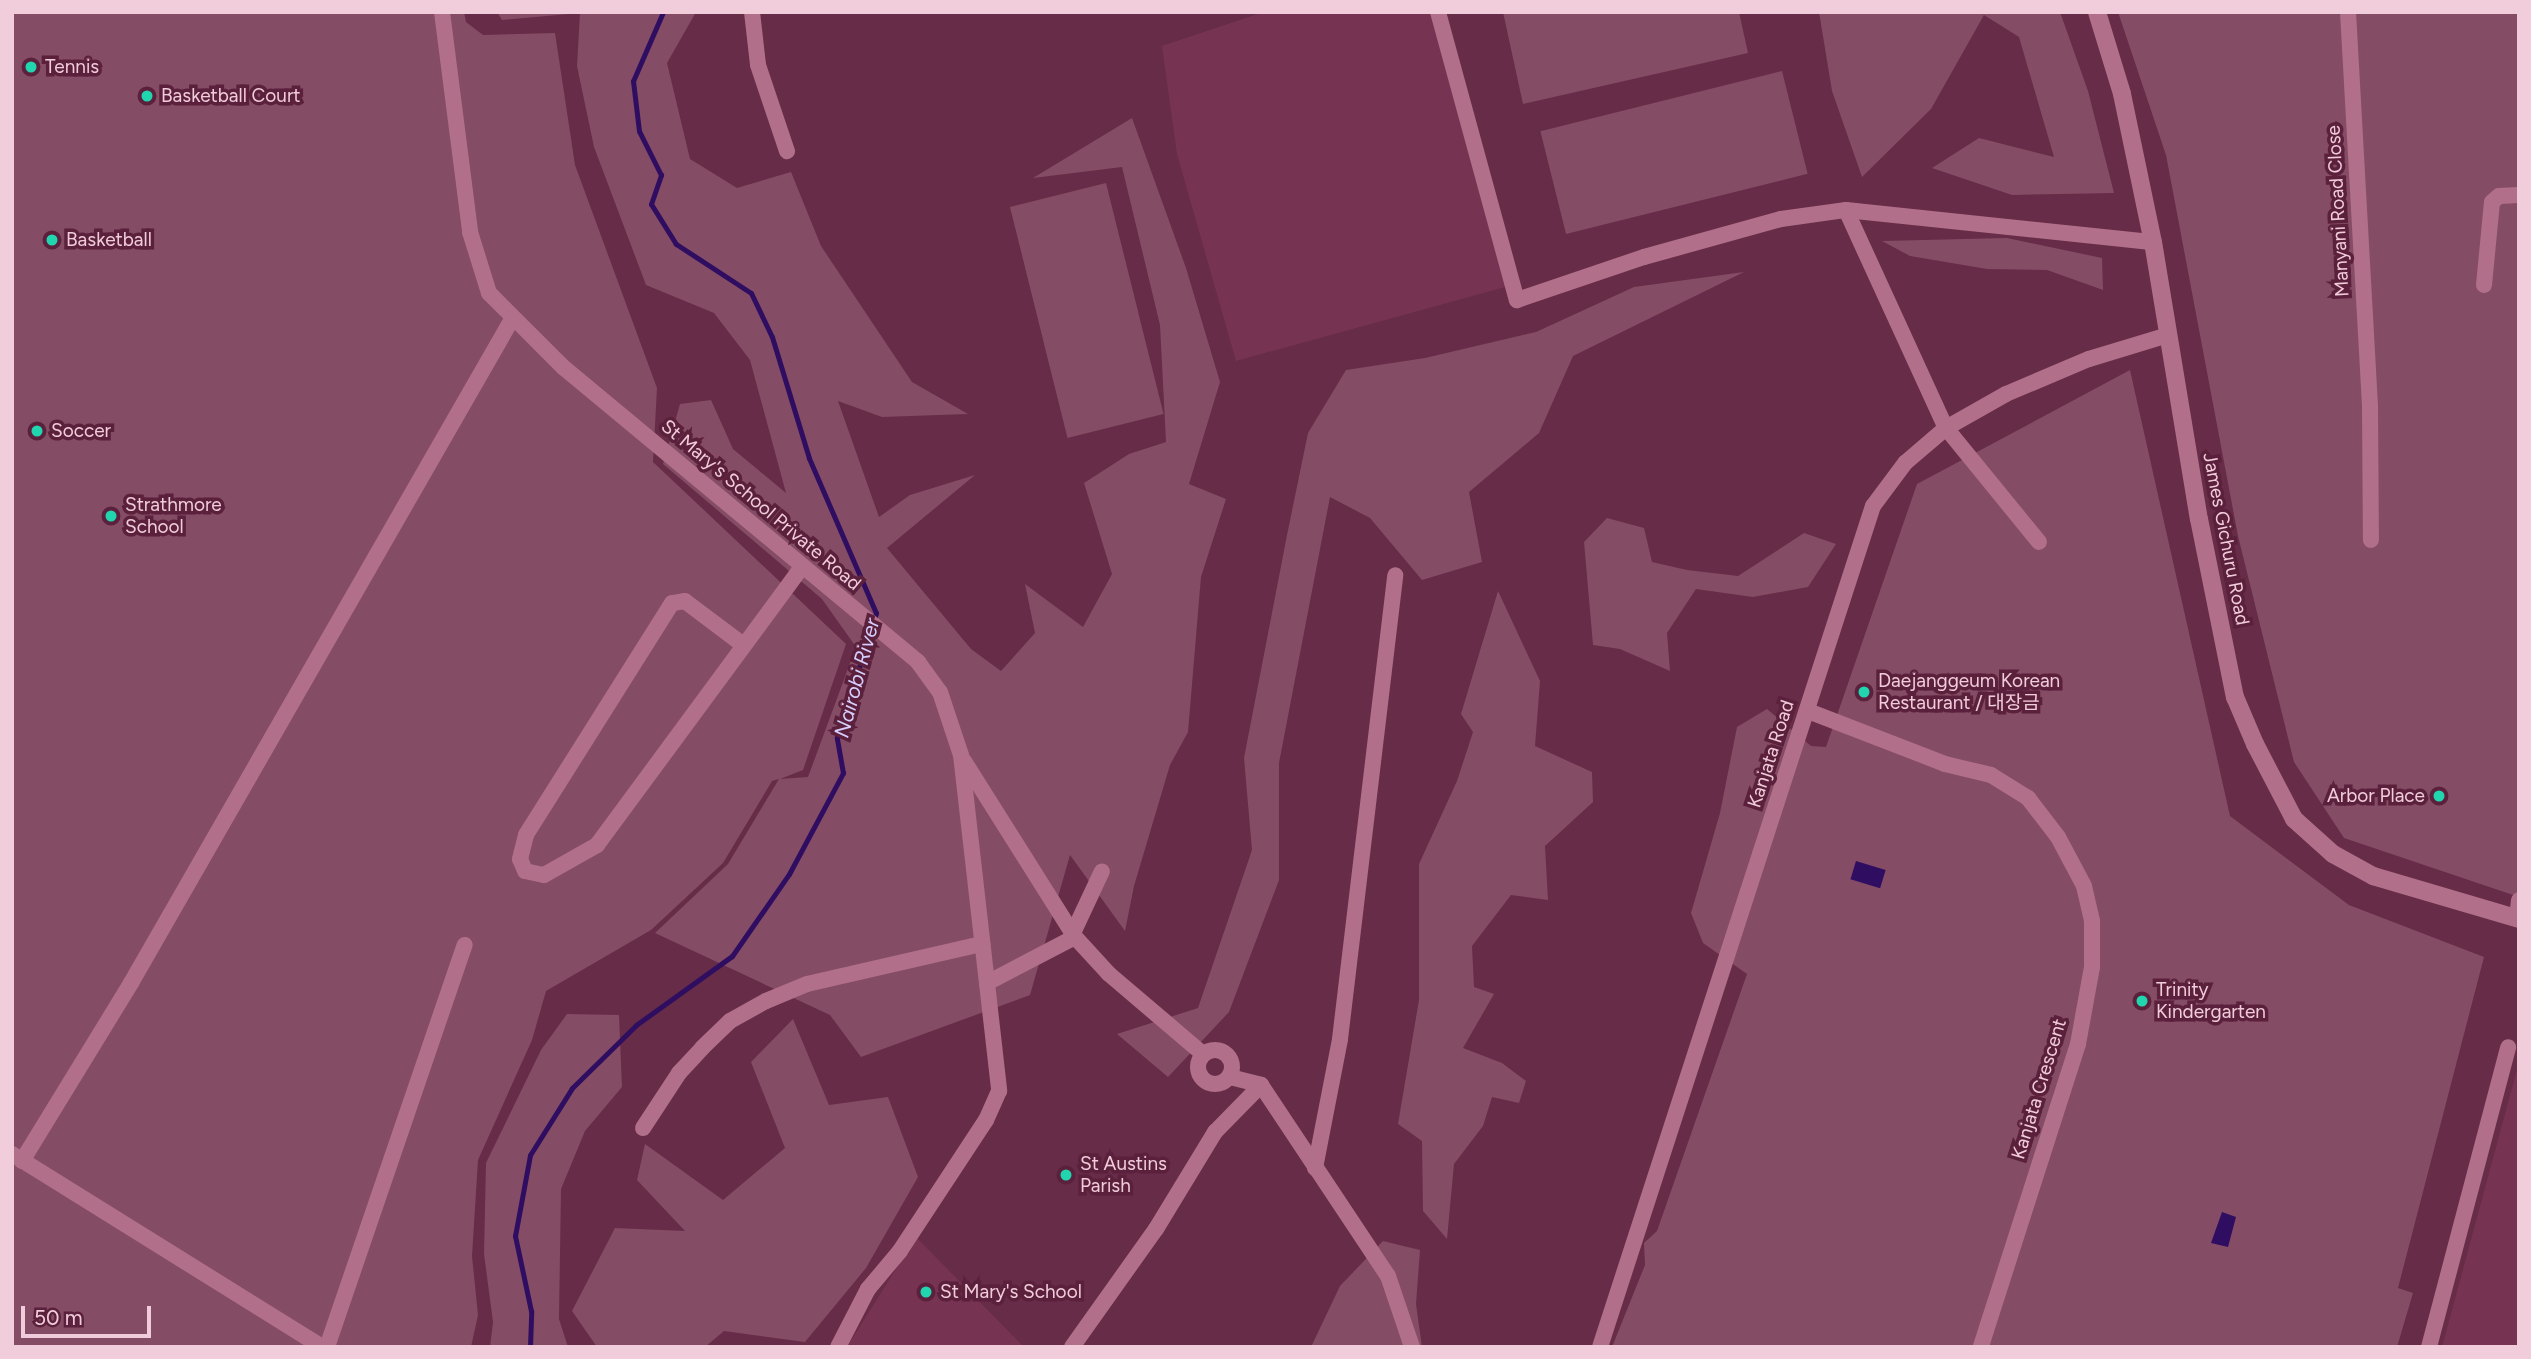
<!DOCTYPE html>
<meta charset="utf-8">
<style>
body{margin:0}
#map{position:relative;width:2531px;height:1359px;overflow:hidden;background:#672c47;font-family:Figtree,"Noto Sans KR",sans-serif}
div>[style]{position:absolute}
.built>*{inset:0;background:#763352}
.green>*{inset:0;background:#854c65;transform-origin:0 0}
.water>*{inset:0;background:#2f0e61;transform-origin:0 0}
.stream>*{height:5px;margin:-2.5px;padding:0 2.5px;transform-origin:2.5px;border-radius:2.5px;background:#2f0e61}
.minor>*{height:16px;margin:-8px;padding:0 8px;transform-origin:8px;border-radius:8px;background:#b16f8a}
.minor>.ring{margin:-8px;padding:0;box-sizing:content-box;background:none;border:16px solid #b16f8a;border-radius:50%}
.secondary>*{height:18px;margin:-9px;padding:0 9px;transform-origin:9px;border-radius:9px;background:#b16f8a}
.dots>*{width:19px;height:19px;translate:-50% -50%;box-sizing:border-box;border:4px solid #5b213c;border-radius:50%}
span{translate:-50% -50%;white-space:nowrap;text-align:center;line-height:1.15;-webkit-text-stroke:7px #5b213c;paint-order:stroke}
.poi-label{font-size:19px;color:#f1ccda}
.left{translate:0 -50%;text-align:left}
.right{translate:-100% -50%;text-align:right}
.street-label{font-size:19px;color:#f1ccda}
.water-label{font-size:21px;color:#d7cefd;font-style:italic}
.frame{position:absolute;inset:0;border:14px solid #f1ccda;pointer-events:none}
.scale{position:absolute;left:21px;top:1306px;width:130px;height:32px;box-sizing:border-box;border:4px solid #f1ccda;border-top:0;padding-left:9px;font-size:21px;line-height:24px;white-space:nowrap;color:#f1ccda;-webkit-text-stroke:5px #5b213c;paint-order:stroke}
</style>
<div id="map">
<div class="built">
<i style="clip-path:polygon(1264px 12px,1435px 12px,1509px 286px,1236px 361px,1177px 154px,1162px 46px)"></i>
<i style="clip-path:polygon(2519px 1062px,2519px 1347px,2442px 1347px)"></i>
<i style="clip-path:polygon(916px 1237px,1024px 1347px,847px 1347px)"></i>
</div>
<div class="green">
<i style="clip-path:polygon(12px 12px,464px 12px,466px 22px,483px 35px,555px 33px,575px 165px,657px 388px,653px 462px,846px 644px,803px 770px,780px 779px,808px 777px,856px 647px,822px 599px,663px 464px,680px 404px,711px 400px,733px 449px,786px 493px,750px 360px,714px 313px,646px 285px,594px 147px,577px 66px,580px 13px,502px 20px,497px 12px,696px 12px,667px 63px,690px 159px,737px 188px,791px 172px,821px 246px,912px 382px,968px 414px,882px 417px,838px 401px,879px 517px,910px 495px,975px 475px,887px 548px,971px 649px,1001px 671px,1035px 633px,1025px 584px,1083px 627px,1112px 574px,1084px 483px,1129px 454px,1166px 442px,1160px 325px,1122px 167px,1033px 178px,1132px 118px,1186px 268px,1220px 382px,1189px 484px,1226px 499px,1201px 577px,1188px 732px,1170px 765px,1134px 886px,1125px 931px,1070px 855px,1030px 995px,861px 1057px,830px 1015px,655px 933px,728px 864px,779px 779px,772px 781px,723px 863px,651px 930px,546px 991px,532px 1040px,478px 1160px,472px 1256px,478px 1315px,471px 1347px,12px 1347px)"></i>
<i style="clip-path:polygon(1503px 12px,1739px 12px,1748px 53px,1523px 104px)"></i>
<i style="clip-path:polygon(1819px 12px,2060px 12px,2088px 91px,2114px 193px,2012px 195px,1932px 168px,1979px 138px,2054px 157px,2019px 37px,1984px 15px,1931px 109px,1862px 177px,1832px 91px)"></i>
<i style="clip-path:polygon(2118px 12px,2519px 12px,2519px 897px,2344px 838px,2294px 762px,2238px 536px,2166px 155px)"></i>
<i style="left:1782px;top:71px;width:106px;height:249px;rotate:76deg"></i>
<i style="left:1106px;top:183px;width:238px;height:99px;rotate:76deg"></i>
<i style="clip-path:polygon(2007px 238px,2102px 258px,2103px 290px,2047px 270px,1987px 269px,1910px 256px,1882px 241px)"></i>
<i style="clip-path:polygon(1744px 272px,1573px 356px,1539px 433px,1469px 492px,1482px 562px,1422px 580px,1370px 518px,1330px 497px,1279px 763px,1279px 880px,1229px 1012px,1168px 1077px,1117px 1034px,1198px 1008px,1252px 850px,1244px 758px,1287px 535px,1308px 433px,1346px 370px,1425px 358px,1536px 332px,1634px 287px)"></i>
<i style="clip-path:polygon(2130px 370px,2230px 816px,2349px 905px,2484px 957px,2398px 1288px,2413px 1293px,2397px 1347px,1612px 1347px,1645px 1265px,1644px 1243px,1657px 1231px,1747px 974px,1703px 943px,1691px 913px,1720px 813px,1737px 727px,1767px 709px,1811px 746px,1826px 747px,1917px 484px)"></i>
<i style="clip-path:polygon(1607px 518px,1644px 528px,1652px 562px,1687px 570px,1738px 576px,1804px 533px,1836px 544px,1808px 587px,1753px 597px,1696px 589px,1667px 633px,1670px 671px,1620px 649px,1593px 645px,1584px 542px)"></i>
<i style="clip-path:polygon(1498px 591px,1540px 681px,1535px 746px,1592px 772px,1593px 802px,1545px 846px,1548px 900px,1511px 895px,1472px 946px,1474px 987px,1494px 994px,1463px 1048px,1502px 1063px,1526px 1081px,1519px 1103px,1492px 1097px,1483px 1126px,1454px 1164px,1447px 1239px,1423px 1211px,1422px 1141px,1398px 1124px,1419px 1000px,1419px 864px,1457px 781px,1473px 732px,1461px 714px)"></i>
<i style="clip-path:polygon(567px 1014px,619px 1015px,622px 1087px,585px 1131px,561px 1189px,559px 1319px,568px 1347px,490px 1347px,493px 1322px,484px 1254px,486px 1163px,541px 1050px)"></i>
<i style="clip-path:polygon(793px 1019px,829px 1105px,888px 1097px,918px 1177px,866px 1268px,805px 1342px,724px 1331px,705px 1347px,597px 1347px,572px 1311px,615px 1228px,685px 1231px,637px 1180px,645px 1144px,723px 1200px,785px 1148px,751px 1062px)"></i>
<i style="clip-path:polygon(1383px 1241px,1420px 1250px,1416px 1304px,1422px 1347px,1311px 1347px,1340px 1286px)"></i>
</div>
<div class="water">
<i style="left:1856px;top:861px;width:31px;height:19px;rotate:17deg"></i>
<i style="clip-path:polygon(2222px 1212px,2236px 1217px,2228px 1247px,2211px 1243px)"></i>
</div>
<div class="stream">
<i style="left:530px;top:1347px;width:36px;rotate:-88deg"></i>
<i style="left:531px;top:1311px;width:77px;rotate:-102deg"></i>
<i style="left:515px;top:1236px;width:82px;rotate:-79.5deg"></i>
<i style="left:530px;top:1155px;width:79px;rotate:-57.9deg"></i>
<i style="left:572px;top:1088px;width:90px;rotate:-44.5deg"></i>
<i style="left:636px;top:1025px;width:118px;rotate:-35.7deg"></i>
<i style="left:732px;top:956px;width:100px;rotate:-55.2deg"></i>
<i style="left:789px;top:874px;width:115px;rotate:-61.9deg"></i>
<i style="left:843px;top:773px;width:36px;rotate:-100deg"></i>
<i style="left:837px;top:738px;width:131px;rotate:-72.7deg"></i>
<i style="left:876px;top:613px;width:169px;rotate:-113.4deg"></i>
<i style="left:809px;top:458px;width:127px;rotate:-107deg"></i>
<i style="left:772px;top:337px;width:49px;rotate:-115.5deg"></i>
<i style="left:751px;top:293px;width:90px;rotate:-146.8deg"></i>
<i style="left:676px;top:244px;width:47px;rotate:-122deg"></i>
<i style="left:651px;top:204px;width:31px;rotate:-71deg"></i>
<i style="left:661px;top:175px;width:49px;rotate:-116.6deg"></i>
<i style="left:639px;top:131px;width:50px;rotate:-96.8deg"></i>
<i style="left:633px;top:81px;width:75px;rotate:-66.5deg"></i>
</div>
<div class="minor">
<i style="left:442px;top:12px;width:222px;rotate:82.7deg"></i>
<i style="left:470px;top:232px;width:64px;rotate:72.7deg"></i>
<i style="left:489px;top:293px;width:105px;rotate:45deg"></i>
<i style="left:563px;top:367px;width:462px;rotate:39.7deg"></i>
<i style="left:918px;top:662px;width:37px;rotate:54deg"></i>
<i style="left:940px;top:692px;width:66px;rotate:71.6deg"></i>
<i style="left:961px;top:755px;width:338px;rotate:83.5deg"></i>
<i style="left:999px;top:1091px;width:32px;rotate:114deg"></i>
<i style="left:986px;top:1120px;width:157px;rotate:123.3deg"></i>
<i style="left:900px;top:1251px;width:50px;rotate:130.1deg"></i>
<i style="left:868px;top:1289px;width:65px;rotate:117.3deg"></i>
<i style="left:752px;top:12px;width:53px;rotate:83.5deg"></i>
<i style="left:758px;top:65px;width:91px;rotate:71.4deg"></i>
<i style="left:1438px;top:12px;width:299px;rotate:74.7deg"></i>
<i style="left:1517px;top:300px;width:134px;rotate:-18.7deg"></i>
<i style="left:1644px;top:257px;width:142px;rotate:-15.5deg"></i>
<i style="left:1781px;top:219px;width:66px;rotate:-7.9deg"></i>
<i style="left:1846px;top:210px;width:309px;rotate:6deg"></i>
<i style="left:2348px;top:12px;width:396px;rotate:86.8deg"></i>
<i style="left:2370px;top:407px;width:133px;rotate:89.6deg"></i>
<i style="left:1846px;top:210px;width:240px;rotate:65.4deg"></i>
<i style="left:1946px;top:428px;width:147px;rotate:50.8deg"></i>
<i style="left:2484px;top:285px;width:83px;rotate:-84.5deg"></i>
<i style="left:2492px;top:202px;width:9px;rotate:-41deg"></i>
<i style="left:2499px;top:196px;width:20px;rotate:-3deg"></i>
<i style="left:742px;top:644px;width:71px;rotate:-143deg"></i>
<i style="left:685px;top:601px;width:13px;rotate:171deg"></i>
<i style="left:672px;top:603px;width:274px;rotate:122.2deg"></i>
<i style="left:526px;top:835px;width:25px;rotate:104deg"></i>
<i style="left:520px;top:859px;width:13px;rotate:67deg"></i>
<i style="left:525px;top:871px;width:19px;rotate:12deg"></i>
<i style="left:544px;top:875px;width:61px;rotate:-29.5deg"></i>
<i style="left:597px;top:845px;width:344px;rotate:-53.6deg"></i>
<i style="left:1808px;top:711px;width:147px;rotate:21.1deg"></i>
<i style="left:1945px;top:764px;width:47px;rotate:13.4deg"></i>
<i style="left:1991px;top:775px;width:44px;rotate:31.9deg"></i>
<i style="left:2028px;top:798px;width:49px;rotate:52.4deg"></i>
<i style="left:2058px;top:837px;width:55px;rotate:62deg"></i>
<i style="left:2084px;top:886px;width:36px;rotate:77deg"></i>
<i style="left:2092px;top:921px;width:46px;rotate:90deg"></i>
<i style="left:2092px;top:967px;width:78px;rotate:100.3deg"></i>
<i style="left:2078px;top:1044px;width:318px;rotate:107.8deg"></i>
<i style="left:964px;top:761px;width:208px;rotate:57.8deg"></i>
<i style="left:1075px;top:937px;width:50px;rotate:47.4deg"></i>
<i style="left:1109px;top:974px;width:123px;rotate:40.4deg"></i>
<i style="left:2517px;top:919px;width:19px;rotate:-84deg"></i>
<i style="left:1073px;top:933px;width:68px;rotate:-64.9deg"></i>
<i style="left:987px;top:983px;width:99px;rotate:-27.6deg"></i>
<i class="ring" style="left:1198px;top:1050px;width:18px;height:18px"></i>
<i style="left:1230px;top:1077px;width:32px;rotate:14deg"></i>
<i style="left:1261px;top:1085px;width:229px;rotate:56.4deg"></i>
<i style="left:1388px;top:1276px;width:75px;rotate:71.3deg"></i>
<i style="left:643px;top:1128px;width:66px;rotate:-56.8deg"></i>
<i style="left:679px;top:1073px;width:34px;rotate:-47deg"></i>
<i style="left:702px;top:1048px;width:39px;rotate:-44deg"></i>
<i style="left:730px;top:1021px;width:41px;rotate:-29.1deg"></i>
<i style="left:766px;top:1001px;width:44px;rotate:-22.5deg"></i>
<i style="left:807px;top:984px;width:180px;rotate:-12.9deg"></i>
<i style="left:12px;top:1154px;width:365px;rotate:31.9deg"></i>
<i style="left:22px;top:1161px;width:209px;rotate:-58.5deg"></i>
<i style="left:131px;top:983px;width:766px;rotate:-60.15deg"></i>
<i style="left:1315px;top:1168px;width:131px;rotate:-79deg"></i>
<i style="left:1340px;top:1039px;width:467px;rotate:-83.2deg"></i>
<i style="left:327px;top:1347px;width:425px;rotate:-71.1deg"></i>
<i style="left:1072px;top:1347px;width:145px;rotate:-54.6deg"></i>
<i style="left:1156px;top:1229px;width:114px;rotate:-58.7deg"></i>
<i style="left:1215px;top:1132px;width:66px;rotate:-45.6deg"></i>
<i style="left:1600px;top:1347px;width:884px;rotate:-72.02deg"></i>
<i style="left:1873px;top:506px;width:54px;rotate:-53.3deg"></i>
<i style="left:1905px;top:463px;width:54px;rotate:-40.5deg"></i>
<i style="left:1946px;top:428px;width:69px;rotate:-29.5deg"></i>
<i style="left:2006px;top:394px;width:90px;rotate:-22.9deg"></i>
<i style="left:2089px;top:359px;width:83px;rotate:-16.9deg"></i>
<i style="left:2429px;top:1347px;width:310px;rotate:-75.2deg"></i>
</div>
<div class="secondary">
<i style="left:2097px;top:12px;width:86px;rotate:73deg"></i>
<i style="left:2122px;top:94px;width:151px;rotate:78.2deg"></i>
<i style="left:2153px;top:242px;width:281px;rotate:80.6deg"></i>
<i style="left:2199px;top:519px;width:182px;rotate:78.6deg"></i>
<i style="left:2235px;top:697px;width:51px;rotate:66.9deg"></i>
<i style="left:2255px;top:744px;width:85px;rotate:62.5deg"></i>
<i style="left:2294px;top:819px;width:52px;rotate:41.9deg"></i>
<i style="left:2333px;top:854px;width:46px;rotate:28.8deg"></i>
<i style="left:2373px;top:876px;width:152px;rotate:16.4deg"></i>
</div>
<div class="dots">
<i style="left:31px;top:67px;background:#21d5af"></i>
<i style="left:147px;top:96px;background:#21d5af"></i>
<i style="left:52px;top:240px;background:#21d5af"></i>
<i style="left:37px;top:431px;background:#21d5af"></i>
<i style="left:111px;top:516px;background:#21d5af"></i>
<i style="left:1864px;top:692px;background:#21d5af"></i>
<i style="left:2439px;top:796px;background:#21d5af"></i>
<i style="left:2142px;top:1001px;background:#21d5af"></i>
<i style="left:1066px;top:1175px;background:#21d5af"></i>
<i style="left:926px;top:1292px;background:#21d5af"></i>
</div>
<div class="poi-label">
<span class="left" style="left:45px;top:67px">Tennis</span>
<span class="left" style="left:161px;top:96px">Basketball Court</span>
<span class="left" style="left:66px;top:240px">Basketball</span>
<span class="left" style="left:51px;top:431px">Soccer</span>
<span class="left" style="left:125px;top:516px">Strathmore<br>School</span>
<span class="left" style="left:1878px;top:692px">Daejanggeum Korean<br>Restaurant / 대장금</span>
<span class="right" style="left:2425px;top:796px">Arbor Place</span>
<span class="left" style="left:2156px;top:1001px">Trinity<br>Kindergarten</span>
<span class="left" style="left:1080px;top:1175px">St Austins<br>Parish</span>
<span class="left" style="left:940px;top:1292px">St Mary's School</span>
</div>
<div class="street-label">
<span style="left:2338px;top:211px;rotate:-93deg">Manyani Road Close</span>
<span style="left:761px;top:505px;rotate:40deg">St Mary's School Private Road</span>
<span style="left:2226px;top:539px;rotate:79deg">James Gichuru Road</span>
<span style="left:1771px;top:754px;rotate:-72deg">Kanjata Road</span>
<span style="left:2039px;top:1089px;rotate:-73deg">Kanjata Crescent</span>
</div>
<div class="water-label">
<span style="left:857px;top:678px;rotate:-75deg">Nairobi River</span>
</div>
<div class="frame"></div>
<div class="scale">50 m</div>
</div>
